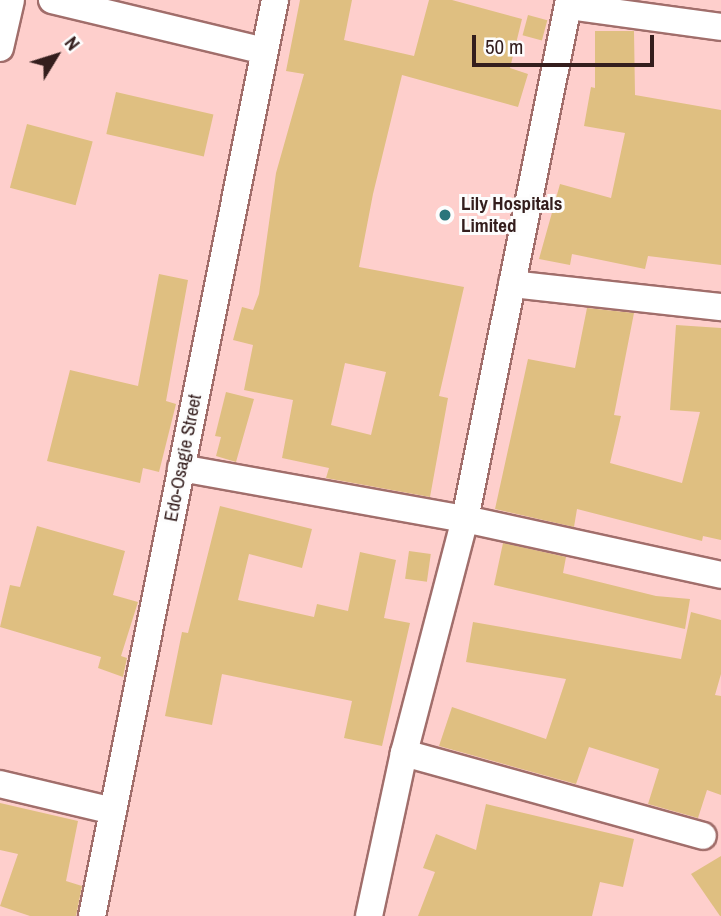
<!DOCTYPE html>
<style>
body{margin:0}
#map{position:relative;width:721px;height:916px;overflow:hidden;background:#fecfcc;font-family:"Archivo Narrow",sans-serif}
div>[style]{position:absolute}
.building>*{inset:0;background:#dfbf81;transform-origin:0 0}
.roads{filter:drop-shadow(2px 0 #a16e6b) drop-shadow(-2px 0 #a16e6b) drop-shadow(0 2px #a16e6b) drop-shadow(0 -2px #a16e6b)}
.street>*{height:26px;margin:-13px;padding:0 13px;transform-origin:13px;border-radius:13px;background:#fff}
.dots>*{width:19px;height:19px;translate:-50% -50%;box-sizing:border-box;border:4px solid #fdfdfd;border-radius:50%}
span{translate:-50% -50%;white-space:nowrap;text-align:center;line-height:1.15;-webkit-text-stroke:6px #fdfdfd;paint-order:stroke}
.poi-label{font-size:19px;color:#341e1d;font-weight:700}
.left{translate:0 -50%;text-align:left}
.street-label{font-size:19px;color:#341e1d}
.north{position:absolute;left:21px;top:21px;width:70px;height:70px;-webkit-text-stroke:5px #fdfdfd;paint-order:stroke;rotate:52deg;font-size:19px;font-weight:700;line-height:28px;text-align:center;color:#341e1d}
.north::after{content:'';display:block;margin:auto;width:24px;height:32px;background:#341e1d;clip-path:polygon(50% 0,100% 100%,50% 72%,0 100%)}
.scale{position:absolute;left:472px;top:35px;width:182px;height:32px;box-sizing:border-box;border:4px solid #341e1d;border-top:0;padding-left:9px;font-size:21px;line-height:24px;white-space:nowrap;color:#341e1d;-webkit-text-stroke:5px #fdfdfd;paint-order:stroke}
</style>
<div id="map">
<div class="building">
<i style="clip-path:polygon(evenodd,300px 0,352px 0,344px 40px,414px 56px,429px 0,452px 0,522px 19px,510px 68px,528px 74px,518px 107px,402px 75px,373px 194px,359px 267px,464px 287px,439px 396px,448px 398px,430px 497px,326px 478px,329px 468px,282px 458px,293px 400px,244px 390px,253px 345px,233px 340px,242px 307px,253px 310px,259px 294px,276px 173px,304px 74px,286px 71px,300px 0,345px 363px,386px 372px,371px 435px,331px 425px,345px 363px)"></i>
<i style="left:528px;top:15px;width:20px;height:21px;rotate:15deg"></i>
<i style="clip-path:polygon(595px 31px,634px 31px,635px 95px,721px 110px,721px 265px,648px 256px,645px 269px,572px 254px,570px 265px,539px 259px,560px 184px,611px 198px,625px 133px,584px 126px,591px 87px,595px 88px)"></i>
<i style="left:116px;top:92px;width:100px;height:43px;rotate:13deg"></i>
<i style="left:27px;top:124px;width:68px;height:66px;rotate:15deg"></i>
<i style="clip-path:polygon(159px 274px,188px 280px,166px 401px,176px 404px,159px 472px,143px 468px,140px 483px,47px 461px,70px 370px,138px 386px)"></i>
<i style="clip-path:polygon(587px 308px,634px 313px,614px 415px,621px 416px,610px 463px,682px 483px,700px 412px,670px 410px,676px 325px,721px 328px,721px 540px,703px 536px,702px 541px,577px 509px,574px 527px,495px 509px,528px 359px,575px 368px)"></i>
<i style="clip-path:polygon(226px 392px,254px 399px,236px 462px,216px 456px,221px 437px,215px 436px)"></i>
<i style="clip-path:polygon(220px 506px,312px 529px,302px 568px,249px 554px,238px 600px,314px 617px,317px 604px,348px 611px,360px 552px,396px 560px,384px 618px,410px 623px,382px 746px,344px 738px,352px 701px,222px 674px,212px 725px,165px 716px,182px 632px,188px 633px)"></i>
<i style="clip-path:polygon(37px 526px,125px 551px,113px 595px,138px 602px,121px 656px,127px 658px,123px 677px,98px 668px,101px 657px,0 627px,10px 585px,20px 587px)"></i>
<i style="clip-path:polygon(503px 543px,566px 557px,563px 573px,656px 596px,690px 599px,685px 629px,494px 585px)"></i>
<i style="left:409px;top:551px;width:22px;height:28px;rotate:8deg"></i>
<i style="clip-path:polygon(691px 612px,721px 620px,721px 674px,715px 695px,721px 696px,721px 795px,707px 790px,698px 818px,648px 804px,659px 769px,589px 747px,576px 784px,439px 746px,452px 707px,546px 739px,566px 679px,466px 662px,473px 622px,681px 659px)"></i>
<i style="clip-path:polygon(0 803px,78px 821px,66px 881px,82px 886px,76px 916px,30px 916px,0 906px,18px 854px,0 850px)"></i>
<i style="clip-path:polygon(486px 804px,634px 839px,623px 887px,600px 882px,592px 916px,418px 916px,435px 872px,423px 868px,436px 834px,476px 850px)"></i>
<i style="clip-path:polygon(721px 856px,721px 916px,720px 916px,691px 874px)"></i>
</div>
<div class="roads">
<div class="street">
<i style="left:52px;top:0;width:218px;rotate:13.5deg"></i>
<i style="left:568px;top:6px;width:154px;rotate:7.8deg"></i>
<i style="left:0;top:48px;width:49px;rotate:-77.1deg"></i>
<i style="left:512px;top:284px;width:210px;rotate:6.3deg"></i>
<i style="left:181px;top:468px;width:289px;rotate:10.2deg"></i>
<i style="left:465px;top:519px;width:262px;rotate:12.3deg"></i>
<i style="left:404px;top:753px;width:310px;rotate:15.5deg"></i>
<i style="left:0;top:784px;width:116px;rotate:13.4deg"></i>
<i style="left:92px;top:916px;width:934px;rotate:-78.7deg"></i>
<i style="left:369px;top:916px;width:167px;rotate:-77.9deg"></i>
<i style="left:404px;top:753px;width:242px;rotate:-75.4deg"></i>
<i style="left:465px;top:519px;width:529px;rotate:-78.67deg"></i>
</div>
</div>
<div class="dots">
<i style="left:445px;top:215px;background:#2b757b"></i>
</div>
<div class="poi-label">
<span class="left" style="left:461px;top:215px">Lily Hospitals<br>Limited</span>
</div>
<div class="street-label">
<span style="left:183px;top:458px;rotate:-79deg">Edo-Osagie Street</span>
</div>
<div class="north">N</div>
<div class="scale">50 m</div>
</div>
